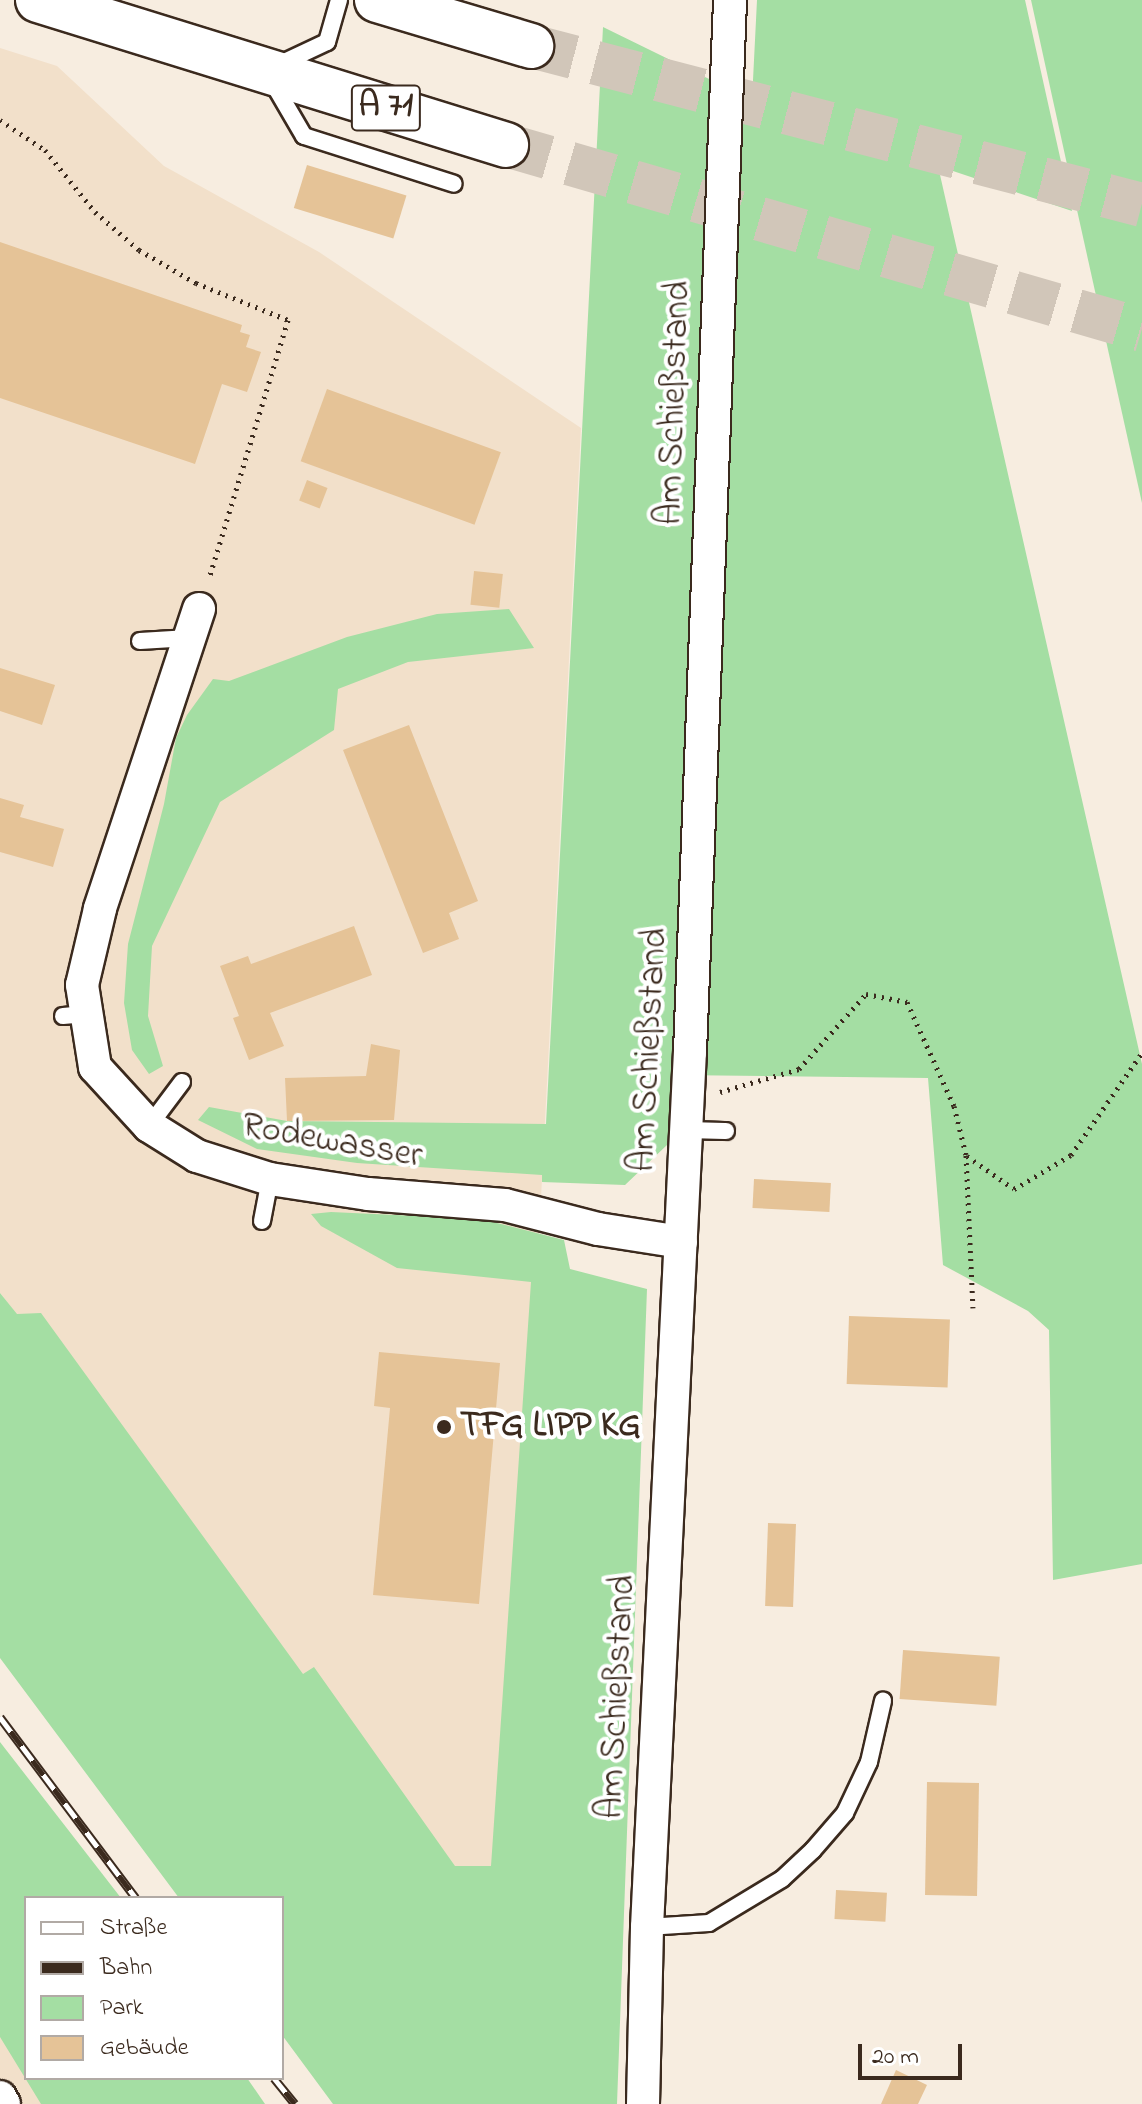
<!DOCTYPE html>
<meta charset="utf-8">
<style>
body{margin:0}
#map{position:relative;width:1142px;height:2104px;overflow:hidden;background:#f7ede0;font-family:"Indie Flower",sans-serif}
div>[style]{position:absolute}
.built>*{inset:0;background:#f2e0ca}
.green>*{inset:0;background:#a4dea3}
.building>*{inset:0;background:#e5c397;transform-origin:0 0}
.highway-tunnel>*{height:44px;margin-top:-22px;transform-origin:0;background:repeating-linear-gradient(90deg,#d1c6b9 0 44px,transparent 0 66px)}
.path>*{height:5px;margin-top:-2.5px;transform-origin:0;background:repeating-linear-gradient(90deg,#3b2a1e 0 2px,transparent 0 8px)}
.roads{filter:drop-shadow(2px 0 #3b2a1e) drop-shadow(-2px 0 #3b2a1e) drop-shadow(0 2px #3b2a1e) drop-shadow(0 -2px #3b2a1e)}
.lane>*{height:16px;margin:-8px;padding:0 8px;transform-origin:8px;border-radius:8px;background:#fff}
.street>*{height:32px;margin:-16px;padding:0 16px;transform-origin:16px;border-radius:16px;background:#fff}
.highway>*{height:44px;margin:-22px;padding:0 22px;transform-origin:22px;border-radius:22px;background:#fff}
.rail>*{height:9px;margin-top:-4.5px;transform-origin:0;background:repeating-linear-gradient(90deg,#fff 0 18px,#3b2a1e 0 36px);box-sizing:border-box;border-block:2px solid #3b2a1e}
.dots>*{width:22px;height:22px;translate:-50% -50%;box-sizing:border-box;border:4px solid #fff;border-radius:50%}
span{translate:-50% -50%;white-space:nowrap;text-align:center;line-height:1.15;-webkit-text-stroke:8px #fff;paint-order:stroke}
.shield-label span{padding:2px 6px;background:#fff;border:2px solid;border-radius:6px;-webkit-text-stroke-width:0}
.shield-label{font-size:34px;color:#3b2a1e;font-weight:700}
.street-label{font-size:36px;color:#3b2a1e}
.poi-label{font-size:36px;color:#3b2a1e;font-weight:700}
.left{translate:0 -50%;text-align:left}
.legend{position:absolute;left:24px;top:1896px;width:260px;height:184px;box-sizing:border-box;background:#fff;border:2px solid #b1aaa5;margin:0;padding:10px 14px;list-style:none;font-size:24px;color:#3b2a1e}
.legend li{display:flex;align-items:center;gap:16px;height:40px}
.legend b{width:40px;border:2px solid #b1aaa5}
.scale{position:absolute;left:858px;top:2044px;width:104px;height:36px;box-sizing:border-box;border:4px solid #3b2a1e;border-top:0;padding-left:10px;font-size:24px;line-height:28px;white-space:nowrap;color:#3b2a1e;-webkit-text-stroke:6px #fff;paint-order:stroke}
</style>
<div id="map">
<div class="built">
<i style="clip-path:polygon(0 48px,57px 66px,164px 166px,319px 252px,581px 428px,502px 1949px,41px 1314px,17px 1315px,0 1293px)"></i>
<i style="clip-path:polygon(0 1986px,26px 2078px,60px 2104px,0 2104px)"></i>
</div>
<div class="green">
<i style="clip-path:polygon(757px 0,1025px 0,1072px 211px,938px 166px,1142px 1064px,1142px 1564px,1053px 1580px,1049px 1330px,1028px 1311px,943px 1265px,928px 1078px,675px 1075px,667px 1145px,625px 1185px,542px 1182px,542px 1175px,357px 1163px,257px 1149px,198px 1120px,209px 1107px,287px 1121px,546px 1124px,603px 27px,752px 100px)"></i>
<i style="clip-path:polygon(1031px 0,1142px 0,1142px 503px,1077px 210px)"></i>
<i style="clip-path:polygon(509px 609px,534px 648px,408px 662px,338px 689px,334px 730px,220px 802px,152px 946px,148px 1016px,163px 1066px,149px 1074px,132px 1050px,124px 1003px,128px 944px,164px 804px,176px 738px,187px 715px,213px 679px,229px 681px,347px 637px,437px 614px)"></i>
<i style="clip-path:polygon(331px 1212px,481px 1219px,564px 1240px,570px 1269px,647px 1289px,617px 2104px,333px 2104px,282px 2035px,282px 1898px,179px 1898px,0 1658px,0 1293px,17px 1314px,41px 1313px,303px 1674px,314px 1667px,455px 1866px,491px 1866px,531px 1282px,397px 1268px,321px 1226px,311px 1214px)"></i>
<i style="clip-path:polygon(0 1742px,121px 1898px,26px 1898px,26px 2078px,247px 2078px,265px 2104px,41px 2104px,0 2037px)"></i>
</div>
<div class="building">
<i style="left:307px;top:165px;width:104px;height:45px;rotate:17deg"></i>
<i style="clip-path:polygon(0 242px,242px 325px,240px 332px,250px 335px,246px 347px,261px 352px,247px 392px,222px 384px,195px 464px,0 398px)"></i>
<i style="left:327px;top:389px;width:185px;height:77px;rotate:20deg"></i>
<i style="left:307px;top:480px;width:22px;height:22px;rotate:21deg"></i>
<i style="left:474px;top:571px;width:29px;height:34px;rotate:6deg"></i>
<i style="clip-path:polygon(0 668px,55px 685px,42px 725px,0 711px)"></i>
<i style="clip-path:polygon(409px 725px,478px 901px,449px 913px,459px 939px,423px 953px,343px 750px)"></i>
<i style="clip-path:polygon(0 798px,24px 805px,20px 817px,64px 829px,53px 867px,0 852px)"></i>
<i style="clip-path:polygon(354px 926px,372px 975px,270px 1013px,284px 1046px,249px 1060px,233px 1018px,239px 1016px,220px 966px,248px 956px,251px 964px)"></i>
<i style="clip-path:polygon(371px 1044px,400px 1050px,394px 1120px,287px 1121px,285px 1078px,366px 1076px)"></i>
<i style="left:754px;top:1179px;width:77px;height:29px;rotate:3deg"></i>
<i style="left:849px;top:1316px;width:101px;height:68px;rotate:2deg"></i>
<i style="clip-path:polygon(379px 1352px,500px 1363px,479px 1604px,373px 1595px,390px 1408px,374px 1406px)"></i>
<i style="left:768px;top:1523px;width:28px;height:83px;rotate:2deg"></i>
<i style="left:903px;top:1650px;width:97px;height:49px;rotate:4deg"></i>
<i style="left:927px;top:1782px;width:52px;height:113px;rotate:1deg"></i>
<i style="left:836px;top:1890px;width:51px;height:29px;rotate:3deg"></i>
<i style="clip-path:polygon(896px 2070px,927px 2085px,918px 2104px,881px 2104px)"></i>
</div>
<div class="highway-tunnel">
<i style="left:531px;top:46px;width:631px;rotate:14.59deg"></i>
<i style="left:506px;top:145px;width:662px;rotate:16.22deg"></i>
</div>
<div class="path">
<i style="left:0;top:120px;width:54px;rotate:33.7deg"></i>
<i style="left:45px;top:150px;width:80px;rotate:51.1deg"></i>
<i style="left:95px;top:212px;width:58px;rotate:40.8deg"></i>
<i style="left:139px;top:250px;width:66px;rotate:30.1deg"></i>
<i style="left:196px;top:283px;width:99px;rotate:21.9deg"></i>
<i style="left:288px;top:320px;width:270px;rotate:107deg"></i>
<i style="left:720px;top:1092px;width:82px;rotate:-16.2deg"></i>
<i style="left:799px;top:1069px;width:101px;rotate:-48.2deg"></i>
<i style="left:866px;top:994px;width:42px;rotate:11deg"></i>
<i style="left:907px;top:1002px;width:114px;rotate:65.7deg"></i>
<i style="left:954px;top:1106px;width:50px;rotate:76.2deg"></i>
<i style="left:966px;top:1155px;width:153px;rotate:87.4deg"></i>
<i style="left:967px;top:1156px;width:57px;rotate:35.1deg"></i>
<i style="left:1014px;top:1189px;width:66px;rotate:-30.8deg"></i>
<i style="left:1071px;top:1155px;width:124px;rotate:-55.2deg"></i>
</div>
<div class="roads">
<div class="lane">
<i style="left:278px;top:65px;width:54px;rotate:-25.1deg"></i>
<i style="left:327px;top:42px;width:44px;rotate:-74.1deg"></i>
<i style="left:273px;top:83px;width:61px;rotate:59.7deg"></i>
<i style="left:304px;top:136px;width:157px;rotate:17.7deg"></i>
<i style="left:140px;top:641px;width:49px;rotate:-3.5deg"></i>
<i style="left:63px;top:1016px;width:23px;rotate:-5deg"></i>
<i style="left:149px;top:1126px;width:55px;rotate:-53.1deg"></i>
<i style="left:686px;top:1130px;width:40px;rotate:1.4deg"></i>
<i style="left:262px;top:1221px;width:43px;rotate:-79.2deg"></i>
<i style="left:647px;top:1927px;width:62px;rotate:-3.7deg"></i>
<i style="left:709px;top:1923px;width:85px;rotate:-31.1deg"></i>
<i style="left:782px;top:1879px;width:42px;rotate:-43.1deg"></i>
<i style="left:813px;top:1850px;width:49px;rotate:-49.1deg"></i>
<i style="left:845px;top:1813px;width:56px;rotate:-64.8deg"></i>
<i style="left:869px;top:1762px;width:63px;rotate:-77.1deg"></i>
</div>
<div class="street">
<i style="left:199px;top:609px;width:316px;rotate:108.3deg"></i>
<i style="left:100px;top:909px;width:78px;rotate:103.3deg"></i>
<i style="left:82px;top:985px;width:83px;rotate:81deg"></i>
<i style="left:95px;top:1067px;width:80px;rotate:47.5deg"></i>
<i style="left:149px;top:1126px;width:57px;rotate:32deg"></i>
<i style="left:197px;top:1156px;width:77px;rotate:17.5deg"></i>
<i style="left:270px;top:1179px;width:99px;rotate:8.7deg"></i>
<i style="left:368px;top:1194px;width:137px;rotate:4.6deg"></i>
<i style="left:505px;top:1205px;width:96px;rotate:14.5deg"></i>
<i style="left:598px;top:1229px;width:84px;rotate:8.9deg"></i>
<i style="left:0;top:2097px;width:8px;rotate:60deg"></i>
<i style="left:643px;top:2104px;width:177px;rotate:-88.7deg"></i>
<i style="left:647px;top:1927px;width:876px;rotate:-87.19deg"></i>
<i style="left:690px;top:1052px;width:1053px;rotate:-87.82deg"></i>
</div>
<div class="highway">
<i style="left:38px;top:0;width:490px;rotate:17.2deg"></i>
<i style="left:377px;top:0;width:161px;rotate:16.6deg"></i>
</div>
</div>
<div class="rail">
<i style="left:0;top:1717px;width:226px;rotate:53.1deg"></i>
<i style="left:274px;top:2078px;width:33px;rotate:51deg"></i>
</div>
<div class="dots">
<i style="left:444px;top:1427px;background:#3b2a1e"></i>
</div>
<div class="shield-label">
<span style="left:386px;top:108px">A 71</span>
</div>
<div class="street-label">
<span style="left:675px;top:403px;rotate:-88deg">Am Schießstand</span>
<span style="left:650px;top:1050px;rotate:-87deg">Am Schießstand</span>
<span style="left:332px;top:1142px;rotate:10deg">Rodewasser</span>
<span style="left:618px;top:1697px;rotate:-87deg">Am Schießstand</span>
</div>
<div class="poi-label">
<span class="left" style="left:460px;top:1427px">TFG LIPP KG</span>
</div>
<ul class="legend">
<li><b style="height:10px;background:#fff"></b>Straße</li>
<li><b style="height:10px;background:#3b2a1e"></b>Bahn</li>
<li><b style="height:22px;background:#a4dea3"></b>Park</li>
<li><b style="height:22px;background:#e5c397"></b>Gebäude</li>
</ul>
<div class="scale">20 m</div>
</div>
